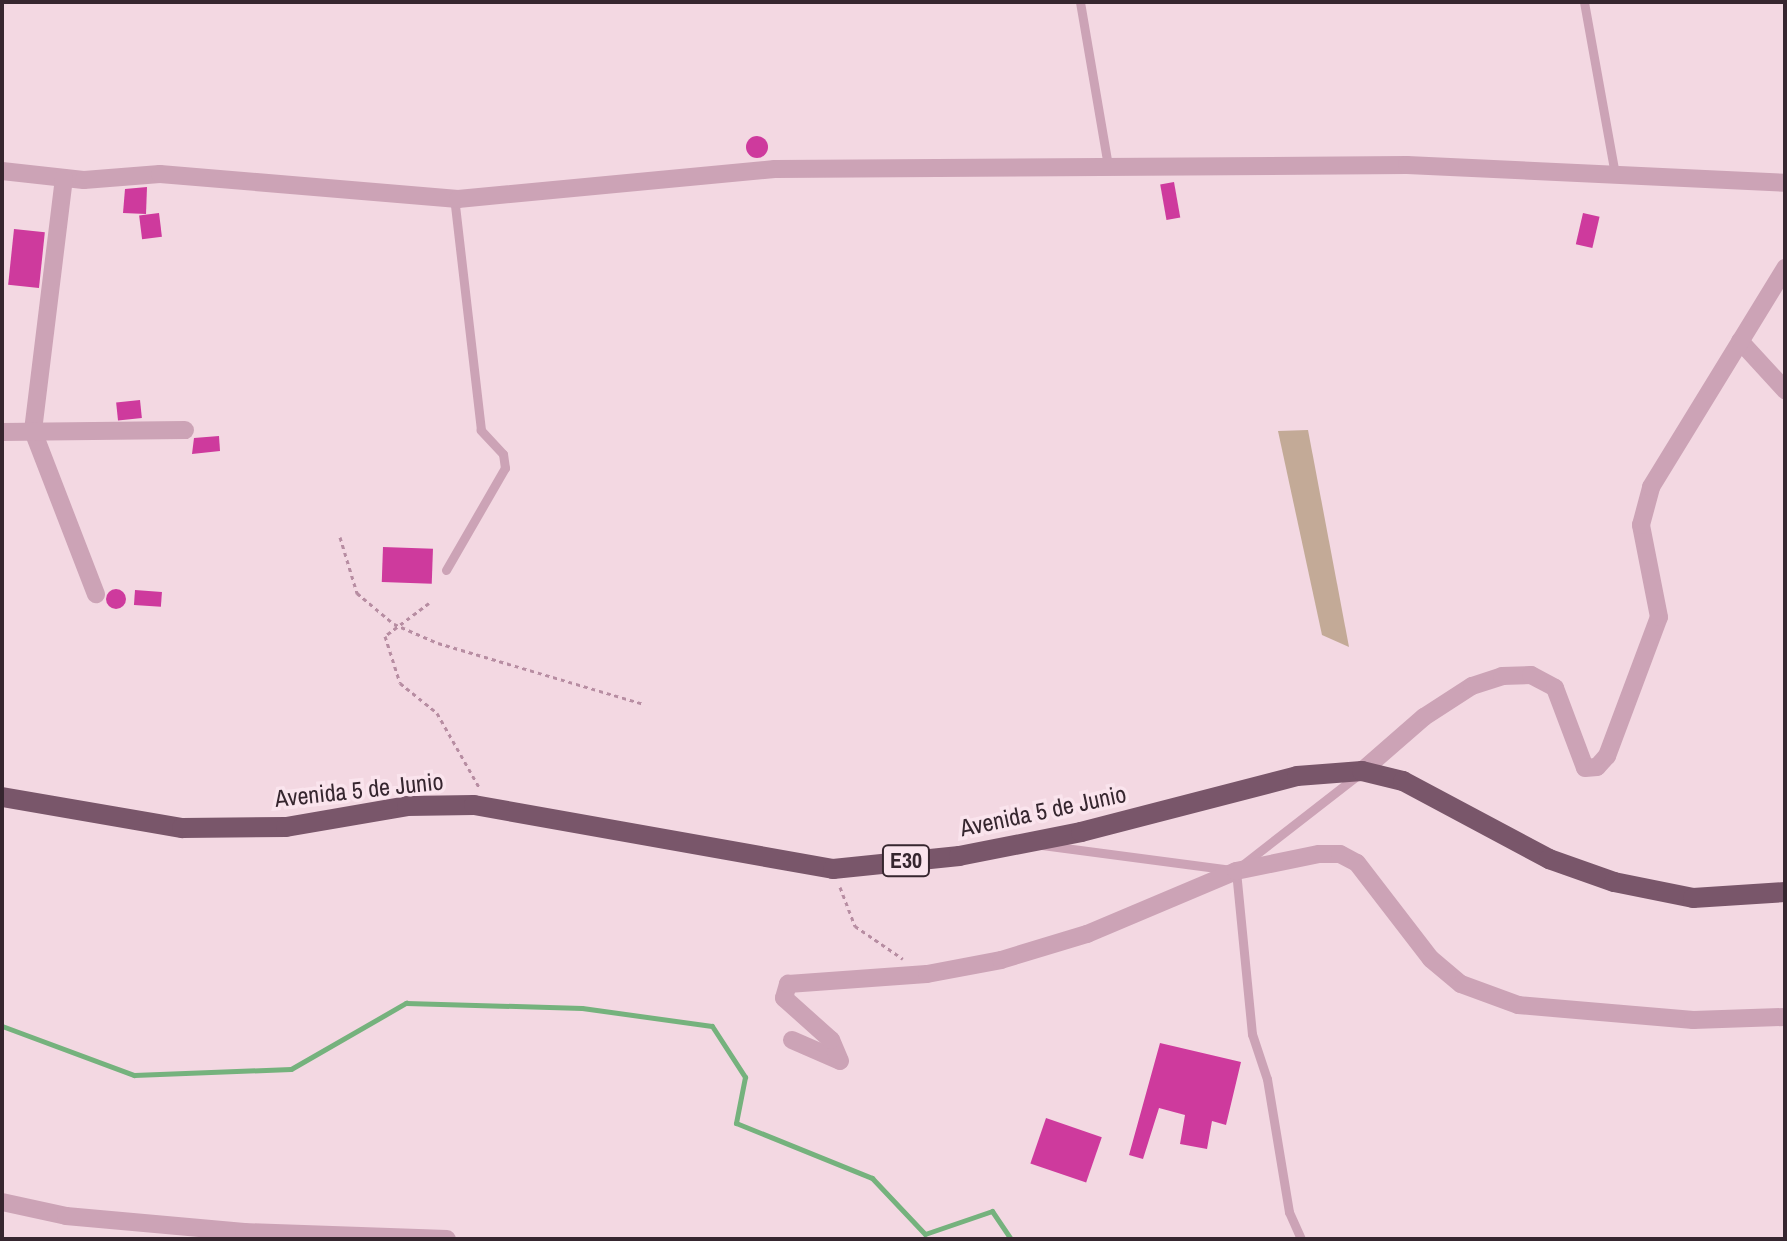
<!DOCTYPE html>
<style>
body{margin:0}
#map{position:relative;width:1787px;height:1241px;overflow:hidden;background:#f3d8e2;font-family:"Archivo Narrow",sans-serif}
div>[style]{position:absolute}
.green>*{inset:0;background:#c3aa97}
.stream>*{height:5px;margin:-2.5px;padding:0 2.5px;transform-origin:2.5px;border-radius:2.5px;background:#75b27d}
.building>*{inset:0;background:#ce3a9d;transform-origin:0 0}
.round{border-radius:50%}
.path>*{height:3px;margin-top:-1.5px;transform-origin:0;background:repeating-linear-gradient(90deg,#b78da2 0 4px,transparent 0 8px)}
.lane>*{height:9px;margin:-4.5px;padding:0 4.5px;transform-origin:4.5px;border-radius:4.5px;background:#cca3b6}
.street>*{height:18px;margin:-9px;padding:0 9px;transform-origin:9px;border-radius:9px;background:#cca3b6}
.primary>*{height:20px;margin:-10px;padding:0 10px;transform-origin:10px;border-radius:10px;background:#79566a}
span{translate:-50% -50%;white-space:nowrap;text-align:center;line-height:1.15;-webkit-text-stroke:7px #fae4ed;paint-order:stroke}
.shield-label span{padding:2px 6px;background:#fae4ed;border:2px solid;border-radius:6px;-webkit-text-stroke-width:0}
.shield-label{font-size:22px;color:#36262f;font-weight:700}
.street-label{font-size:24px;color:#36262f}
.frame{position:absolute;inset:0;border:4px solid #36262f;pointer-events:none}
</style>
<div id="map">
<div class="green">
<i style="clip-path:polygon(1308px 430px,1349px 647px,1322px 635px,1278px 431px)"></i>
</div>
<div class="stream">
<i style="left:2px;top:1026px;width:141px;rotate:20.4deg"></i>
<i style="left:134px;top:1075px;width:157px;rotate:-2.2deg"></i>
<i style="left:291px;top:1069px;width:133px;rotate:-29.9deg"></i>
<i style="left:406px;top:1003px;width:176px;rotate:1.6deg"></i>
<i style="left:582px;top:1008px;width:131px;rotate:7.9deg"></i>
<i style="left:712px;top:1026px;width:61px;rotate:57.1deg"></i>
<i style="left:745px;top:1077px;width:47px;rotate:101.1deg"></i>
<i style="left:736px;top:1123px;width:147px;rotate:22deg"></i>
<i style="left:872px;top:1178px;width:77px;rotate:46.6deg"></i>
<i style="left:925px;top:1234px;width:71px;rotate:-18.9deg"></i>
<i style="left:992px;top:1211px;width:34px;rotate:56deg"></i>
</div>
<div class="building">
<i class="round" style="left:746px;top:136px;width:22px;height:22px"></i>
<i style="left:1174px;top:182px;width:36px;height:14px;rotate:80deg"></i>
<i style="clip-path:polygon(147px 187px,146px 214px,123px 213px,125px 189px)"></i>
<i style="left:159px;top:213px;width:24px;height:20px;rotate:83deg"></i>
<i style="left:1583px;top:213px;width:17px;height:32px;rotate:13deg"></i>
<i style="left:14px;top:229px;width:31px;height:56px;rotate:6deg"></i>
<i style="left:140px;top:400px;width:18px;height:24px;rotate:84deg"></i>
<i style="clip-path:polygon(219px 436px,220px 451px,192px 454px,194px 438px)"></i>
<i style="left:383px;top:547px;width:50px;height:35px;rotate:2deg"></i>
<i class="round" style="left:106px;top:589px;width:20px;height:20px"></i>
<i style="left:135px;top:590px;width:27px;height:15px;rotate:4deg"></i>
<i style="clip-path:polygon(1160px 1043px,1241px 1062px,1226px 1125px,1212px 1121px,1207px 1149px,1180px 1144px,1185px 1115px,1159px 1108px,1143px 1159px,1129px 1155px)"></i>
<i style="left:1046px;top:1118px;width:59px;height:48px;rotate:19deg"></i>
</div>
<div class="path">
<i style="left:340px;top:537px;width:59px;rotate:73.1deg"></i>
<i style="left:357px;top:593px;width:48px;rotate:40deg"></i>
<i style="left:394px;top:624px;width:48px;rotate:23.4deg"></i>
<i style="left:438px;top:643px;width:215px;rotate:16.5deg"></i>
<i style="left:429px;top:603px;width:55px;rotate:143.1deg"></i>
<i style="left:385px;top:636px;width:49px;rotate:72.3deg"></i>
<i style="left:400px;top:683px;width:48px;rotate:39deg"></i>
<i style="left:437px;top:713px;width:85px;rotate:60.4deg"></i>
<i style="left:840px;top:887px;width:42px;rotate:69deg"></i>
<i style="left:855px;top:926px;width:58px;rotate:34.5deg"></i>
</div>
<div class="lane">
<i style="left:1080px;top:2px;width:166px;rotate:80.3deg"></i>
<i style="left:1584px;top:2px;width:176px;rotate:79.8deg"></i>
<i style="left:446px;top:570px;width:118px;rotate:-60deg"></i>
<i style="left:505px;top:468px;width:14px;rotate:-98deg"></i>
<i style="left:503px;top:454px;width:33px;rotate:-133deg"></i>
<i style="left:481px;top:430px;width:234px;rotate:-96.6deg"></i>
<i style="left:1042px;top:845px;width:193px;rotate:7.5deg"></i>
<i style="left:1241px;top:866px;width:148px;rotate:-37.9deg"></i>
<i style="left:1236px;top:871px;width:164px;rotate:84.4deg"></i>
<i style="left:1252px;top:1034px;width:47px;rotate:71.6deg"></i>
<i style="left:1267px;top:1079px;width:135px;rotate:80.6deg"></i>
<i style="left:1289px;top:1212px;width:30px;rotate:66deg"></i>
</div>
<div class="street">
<i style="left:2px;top:171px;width:82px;rotate:6.3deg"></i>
<i style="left:84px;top:180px;width:76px;rotate:-4.5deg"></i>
<i style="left:160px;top:174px;width:299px;rotate:4.8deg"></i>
<i style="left:458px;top:199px;width:318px;rotate:-5.4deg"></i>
<i style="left:775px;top:169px;width:632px;rotate:-0.36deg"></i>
<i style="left:1407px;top:165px;width:378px;rotate:2.7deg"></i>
<i style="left:64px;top:178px;width:255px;rotate:97deg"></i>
<i style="left:33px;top:431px;width:175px;rotate:68.9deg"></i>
<i style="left:1740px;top:341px;width:67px;rotate:47.4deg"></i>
<i style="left:2px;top:432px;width:183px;rotate:-0.6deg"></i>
<i style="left:1362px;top:771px;width:82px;rotate:-41.1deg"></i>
<i style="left:1424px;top:717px;width:57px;rotate:-32.9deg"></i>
<i style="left:1472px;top:686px;width:32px;rotate:-18deg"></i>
<i style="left:1502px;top:676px;width:29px;rotate:-2deg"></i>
<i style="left:1531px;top:675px;width:27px;rotate:28deg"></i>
<i style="left:1555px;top:688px;width:85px;rotate:69.4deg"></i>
<i style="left:1585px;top:768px;width:12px;rotate:-5deg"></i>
<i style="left:1597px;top:767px;width:15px;rotate:-48deg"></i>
<i style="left:1607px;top:756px;width:148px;rotate:-69.5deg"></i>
<i style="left:1659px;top:617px;width:94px;rotate:-101.1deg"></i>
<i style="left:1641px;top:525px;width:39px;rotate:-75deg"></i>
<i style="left:1651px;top:487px;width:257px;rotate:-58.5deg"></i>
<i style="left:792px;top:1040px;width:52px;rotate:23.6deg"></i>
<i style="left:840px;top:1061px;width:23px;rotate:-113deg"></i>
<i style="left:831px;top:1040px;width:63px;rotate:-138.2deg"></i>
<i style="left:784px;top:998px;width:15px;rotate:-74deg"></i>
<i style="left:788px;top:984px;width:139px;rotate:-4.1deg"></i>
<i style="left:927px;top:974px;width:75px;rotate:-10.7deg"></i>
<i style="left:1001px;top:960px;width:90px;rotate:-16.8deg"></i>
<i style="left:1087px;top:934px;width:162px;rotate:-22.9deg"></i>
<i style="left:1236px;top:871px;width:85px;rotate:-11.6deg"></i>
<i style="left:1319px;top:854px;width:21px"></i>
<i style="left:1340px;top:854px;width:19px;rotate:28deg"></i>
<i style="left:1357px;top:863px;width:121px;rotate:52.4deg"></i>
<i style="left:1431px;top:959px;width:39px;rotate:40deg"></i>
<i style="left:1461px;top:984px;width:61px;rotate:20.2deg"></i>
<i style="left:1518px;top:1005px;width:176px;rotate:4.9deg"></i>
<i style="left:1693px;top:1020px;width:92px;rotate:-1.9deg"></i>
<i style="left:2px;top:1202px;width:66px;rotate:12.3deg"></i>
<i style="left:66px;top:1216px;width:179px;rotate:5.1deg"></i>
<i style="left:244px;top:1232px;width:203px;rotate:2deg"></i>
</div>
<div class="primary">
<i style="left:2px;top:797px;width:183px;rotate:9.8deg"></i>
<i style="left:182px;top:828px;width:104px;rotate:-0.6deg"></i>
<i style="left:286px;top:827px;width:123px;rotate:-9.8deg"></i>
<i style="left:407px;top:806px;width:67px;rotate:-0.9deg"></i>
<i style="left:474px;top:805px;width:365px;rotate:10.1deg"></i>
<i style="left:833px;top:869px;width:127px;rotate:-5.9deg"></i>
<i style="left:959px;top:856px;width:124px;rotate:-11.1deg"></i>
<i style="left:1081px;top:832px;width:223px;rotate:-14.5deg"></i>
<i style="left:1297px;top:776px;width:65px;rotate:-4.4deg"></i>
<i style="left:1362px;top:771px;width:42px;rotate:13.7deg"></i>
<i style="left:1403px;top:781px;width:166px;rotate:28.1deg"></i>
<i style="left:1549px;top:859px;width:69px;rotate:19.5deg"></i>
<i style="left:1614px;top:882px;width:81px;rotate:11.4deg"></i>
<i style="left:1693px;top:898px;width:92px;rotate:-3.7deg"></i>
</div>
<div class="shield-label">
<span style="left:906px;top:861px">E30</span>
</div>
<div class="street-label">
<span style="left:359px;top:790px;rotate:-6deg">Avenida 5 de Junio</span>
<span style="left:1043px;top:811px;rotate:-12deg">Avenida 5 de Junio</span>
</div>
<div class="frame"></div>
</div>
